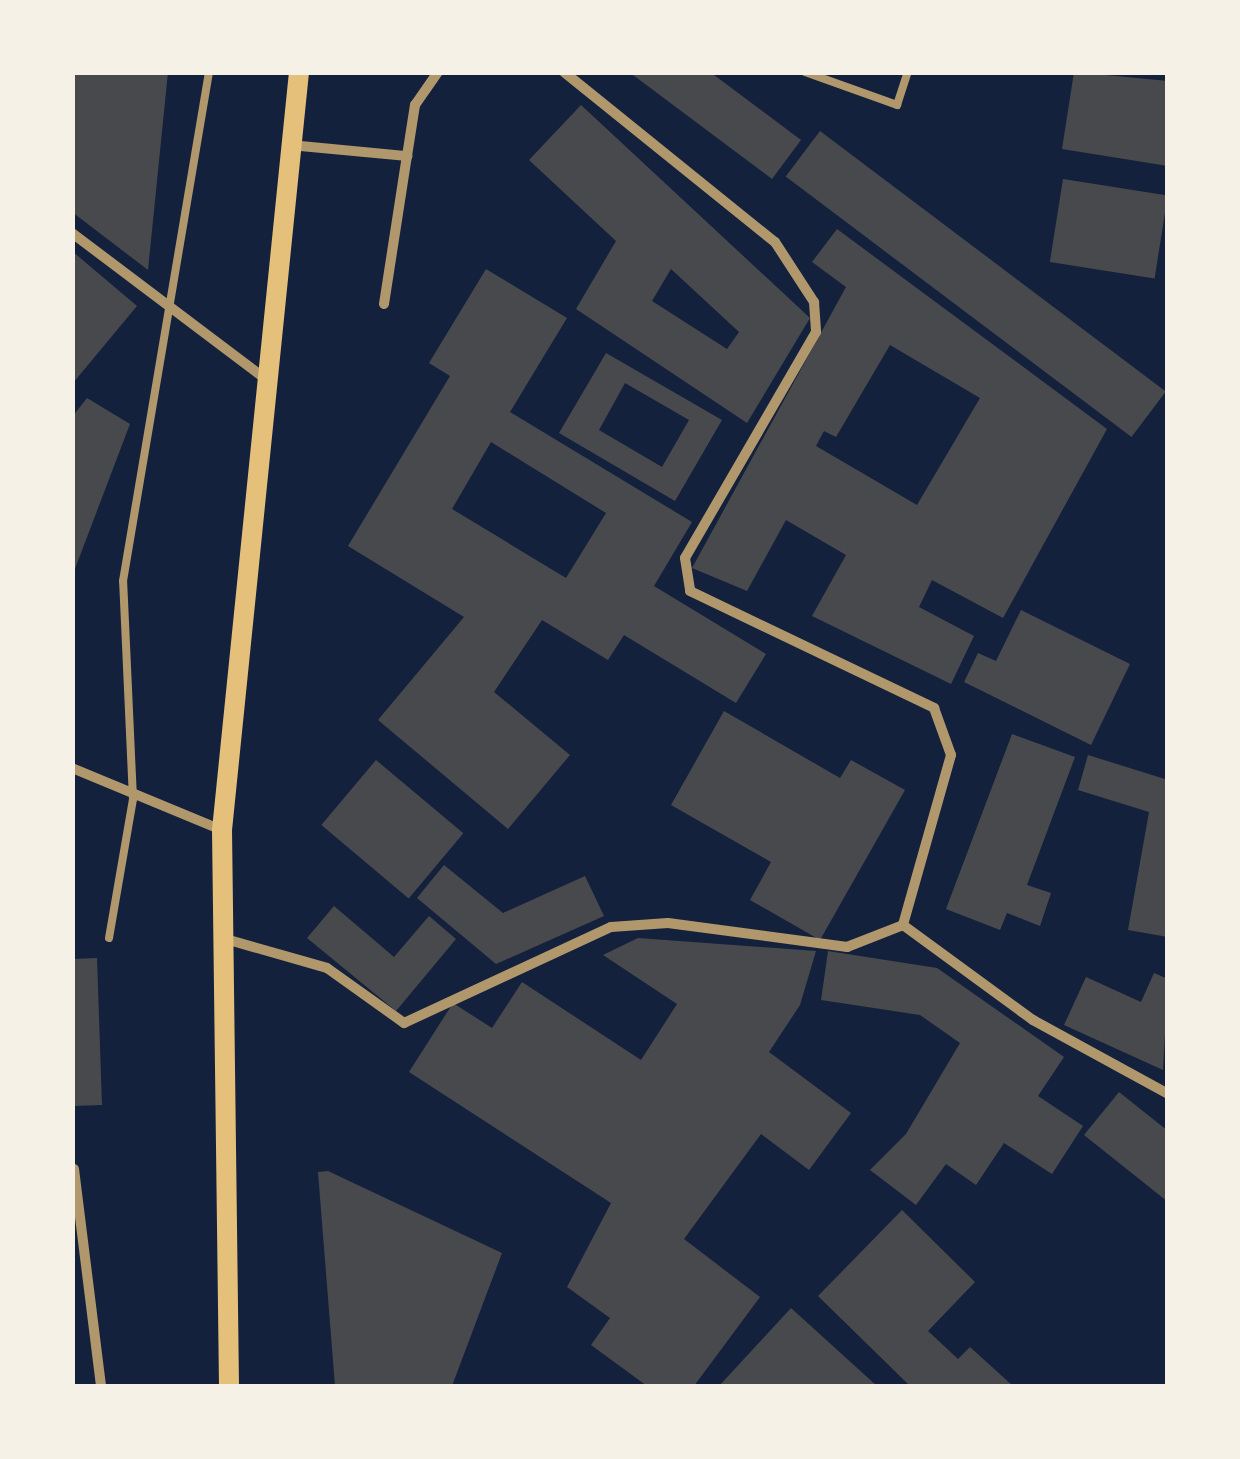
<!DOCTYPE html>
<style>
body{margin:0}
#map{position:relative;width:1240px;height:1459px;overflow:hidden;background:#14213d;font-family:Lora,serif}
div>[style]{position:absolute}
.building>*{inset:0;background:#48494c;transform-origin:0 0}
.service>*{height:8px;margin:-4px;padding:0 4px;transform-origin:4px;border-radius:4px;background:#b1986c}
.minor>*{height:10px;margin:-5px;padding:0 5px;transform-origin:5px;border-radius:5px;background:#b1986c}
.secondary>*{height:20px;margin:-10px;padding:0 10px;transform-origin:10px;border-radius:10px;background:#e5c07b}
span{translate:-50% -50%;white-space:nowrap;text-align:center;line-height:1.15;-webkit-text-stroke:8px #f6f1e7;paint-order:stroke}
.frame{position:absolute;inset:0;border:75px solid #f6f1e7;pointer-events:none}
</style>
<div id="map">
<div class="building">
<i style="clip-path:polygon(72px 72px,168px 72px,148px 270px,72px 212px)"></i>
<i style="clip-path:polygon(629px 72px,710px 72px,801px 140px,772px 179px)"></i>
<i style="clip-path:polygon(1074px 72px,1168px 81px,1168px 166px,1062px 149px)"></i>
<i style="clip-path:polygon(evenodd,581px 105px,810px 318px,747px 423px,576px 309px,616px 241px,529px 160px,581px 105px,671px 269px,739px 332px,727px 349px,652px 301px,671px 269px)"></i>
<i style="left:820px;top:131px;width:433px;height:57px;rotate:37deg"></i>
<i style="left:1063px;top:179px;width:106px;height:84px;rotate:9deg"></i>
<i style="clip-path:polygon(evenodd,837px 229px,1107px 429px,1003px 618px,932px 580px,919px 607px,974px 636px,951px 684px,812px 616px,846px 555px,786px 520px,747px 591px,692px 568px,846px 287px,812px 262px,837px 229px,890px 345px,980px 398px,917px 505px,816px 446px,824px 431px,836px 437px,890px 345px)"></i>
<i style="clip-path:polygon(72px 251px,137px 306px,73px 383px,73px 297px)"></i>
<i style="clip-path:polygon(evenodd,486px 269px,567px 318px,510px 412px,692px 522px,654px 586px,766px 654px,736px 703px,624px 635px,608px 660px,542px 620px,494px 692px,570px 755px,508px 829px,378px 720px,464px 617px,348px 546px,450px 376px,429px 363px,486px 269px,491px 442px,606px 513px,566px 578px,452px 509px,491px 442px)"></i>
<i style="clip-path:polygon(evenodd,606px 353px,722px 420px,675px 501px,559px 433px,606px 353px,625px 383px,689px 420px,662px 467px,599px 430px,625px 383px)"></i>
<i style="clip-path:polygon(87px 398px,130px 424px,73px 574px,72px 417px)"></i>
<i style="clip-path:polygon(1021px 610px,1130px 664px,1091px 745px,964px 682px,978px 653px,996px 661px)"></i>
<i style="clip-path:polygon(724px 711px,840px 778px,851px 760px,905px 790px,820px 940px,750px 900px,771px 862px,671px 805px)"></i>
<i style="clip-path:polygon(1012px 734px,1075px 757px,1027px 885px,1051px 893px,1040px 926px,1007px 913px,1000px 930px,946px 909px)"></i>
<i style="clip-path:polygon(1088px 755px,1168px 780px,1168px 937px,1128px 930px,1149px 812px,1078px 790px)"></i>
<i style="left:376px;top:760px;width:114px;height:85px;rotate:40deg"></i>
<i style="clip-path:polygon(444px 865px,503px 913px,585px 876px,604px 916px,496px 964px,417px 898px)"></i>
<i style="clip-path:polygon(334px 906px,394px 957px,429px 916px,456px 939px,396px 1011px,307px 938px)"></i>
<i style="clip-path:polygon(638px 938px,816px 951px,800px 1005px,769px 1052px,851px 1113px,809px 1170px,761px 1134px,684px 1239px,760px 1297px,694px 1386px,647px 1386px,591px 1345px,610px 1318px,567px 1287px,611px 1203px,409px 1072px,453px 1003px,492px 1028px,522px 982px,641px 1060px,677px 1004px,603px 955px)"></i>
<i style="clip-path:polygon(828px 951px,937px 968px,1064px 1057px,1038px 1096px,1083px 1126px,1052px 1174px,1004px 1143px,976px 1185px,946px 1164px,916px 1205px,870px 1170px,906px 1134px,960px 1043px,920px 1015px,821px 1000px)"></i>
<i style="clip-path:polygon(97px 958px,102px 1105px,72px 1106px,72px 959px)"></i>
<i style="clip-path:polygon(1154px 973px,1168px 979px,1163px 1070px,1064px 1025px,1086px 977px,1141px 1002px)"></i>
<i style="clip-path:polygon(1119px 1092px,1168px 1131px,1168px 1202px,1084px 1135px)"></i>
<i style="clip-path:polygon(328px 1171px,502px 1253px,452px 1386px,335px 1386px,318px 1172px)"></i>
<i style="clip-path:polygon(902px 1210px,975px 1282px,928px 1331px,958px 1359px,970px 1347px,1013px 1386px,910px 1386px,818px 1296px)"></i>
<i style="clip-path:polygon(791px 1308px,877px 1386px,719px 1386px)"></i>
</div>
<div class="service">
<i style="left:805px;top:72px;width:98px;rotate:19.7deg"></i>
<i style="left:897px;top:105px;width:35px;rotate:-72deg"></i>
<i style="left:109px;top:938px;width:141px;rotate:-80.2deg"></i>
<i style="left:133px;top:799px;width:218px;rotate:-92.6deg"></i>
<i style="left:123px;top:581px;width:516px;rotate:-80.41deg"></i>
</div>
<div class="minor">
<i style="left:564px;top:72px;width:271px;rotate:38.9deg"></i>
<i style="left:775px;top:242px;width:72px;rotate:57deg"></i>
<i style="left:814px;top:302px;width:30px;rotate:86deg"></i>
<i style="left:816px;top:332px;width:261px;rotate:120.1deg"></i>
<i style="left:685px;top:558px;width:33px;rotate:81deg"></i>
<i style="left:690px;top:591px;width:271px;rotate:25.6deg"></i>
<i style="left:934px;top:708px;width:50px;rotate:70.1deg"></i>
<i style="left:951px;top:755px;width:177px;rotate:105.8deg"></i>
<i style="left:903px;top:925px;width:161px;rotate:36.2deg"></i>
<i style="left:1033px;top:1020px;width:154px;rotate:28.7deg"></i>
<i style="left:290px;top:145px;width:118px;rotate:5.4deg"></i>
<i style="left:407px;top:156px;width:52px;rotate:-81.1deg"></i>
<i style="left:415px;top:105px;width:40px;rotate:-55.1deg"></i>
<i style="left:72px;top:233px;width:243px;rotate:37deg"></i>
<i style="left:384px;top:304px;width:150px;rotate:-81.2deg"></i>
<i style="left:72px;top:768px;width:162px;rotate:22.5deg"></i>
<i style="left:222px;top:938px;width:109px;rotate:15.9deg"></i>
<i style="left:327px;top:968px;width:95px;rotate:35.5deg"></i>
<i style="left:404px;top:1023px;width:228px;rotate:-24.9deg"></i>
<i style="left:611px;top:927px;width:57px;rotate:-4deg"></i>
<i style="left:668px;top:923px;width:181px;rotate:7.6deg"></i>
<i style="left:847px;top:947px;width:60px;rotate:-21.4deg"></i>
<i style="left:74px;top:1169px;width:219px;rotate:82.9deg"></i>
</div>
<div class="secondary">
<i style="left:229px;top:1386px;width:556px;rotate:-90.72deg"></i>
<i style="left:222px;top:830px;width:762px;rotate:-84.2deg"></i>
</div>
<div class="frame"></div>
</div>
